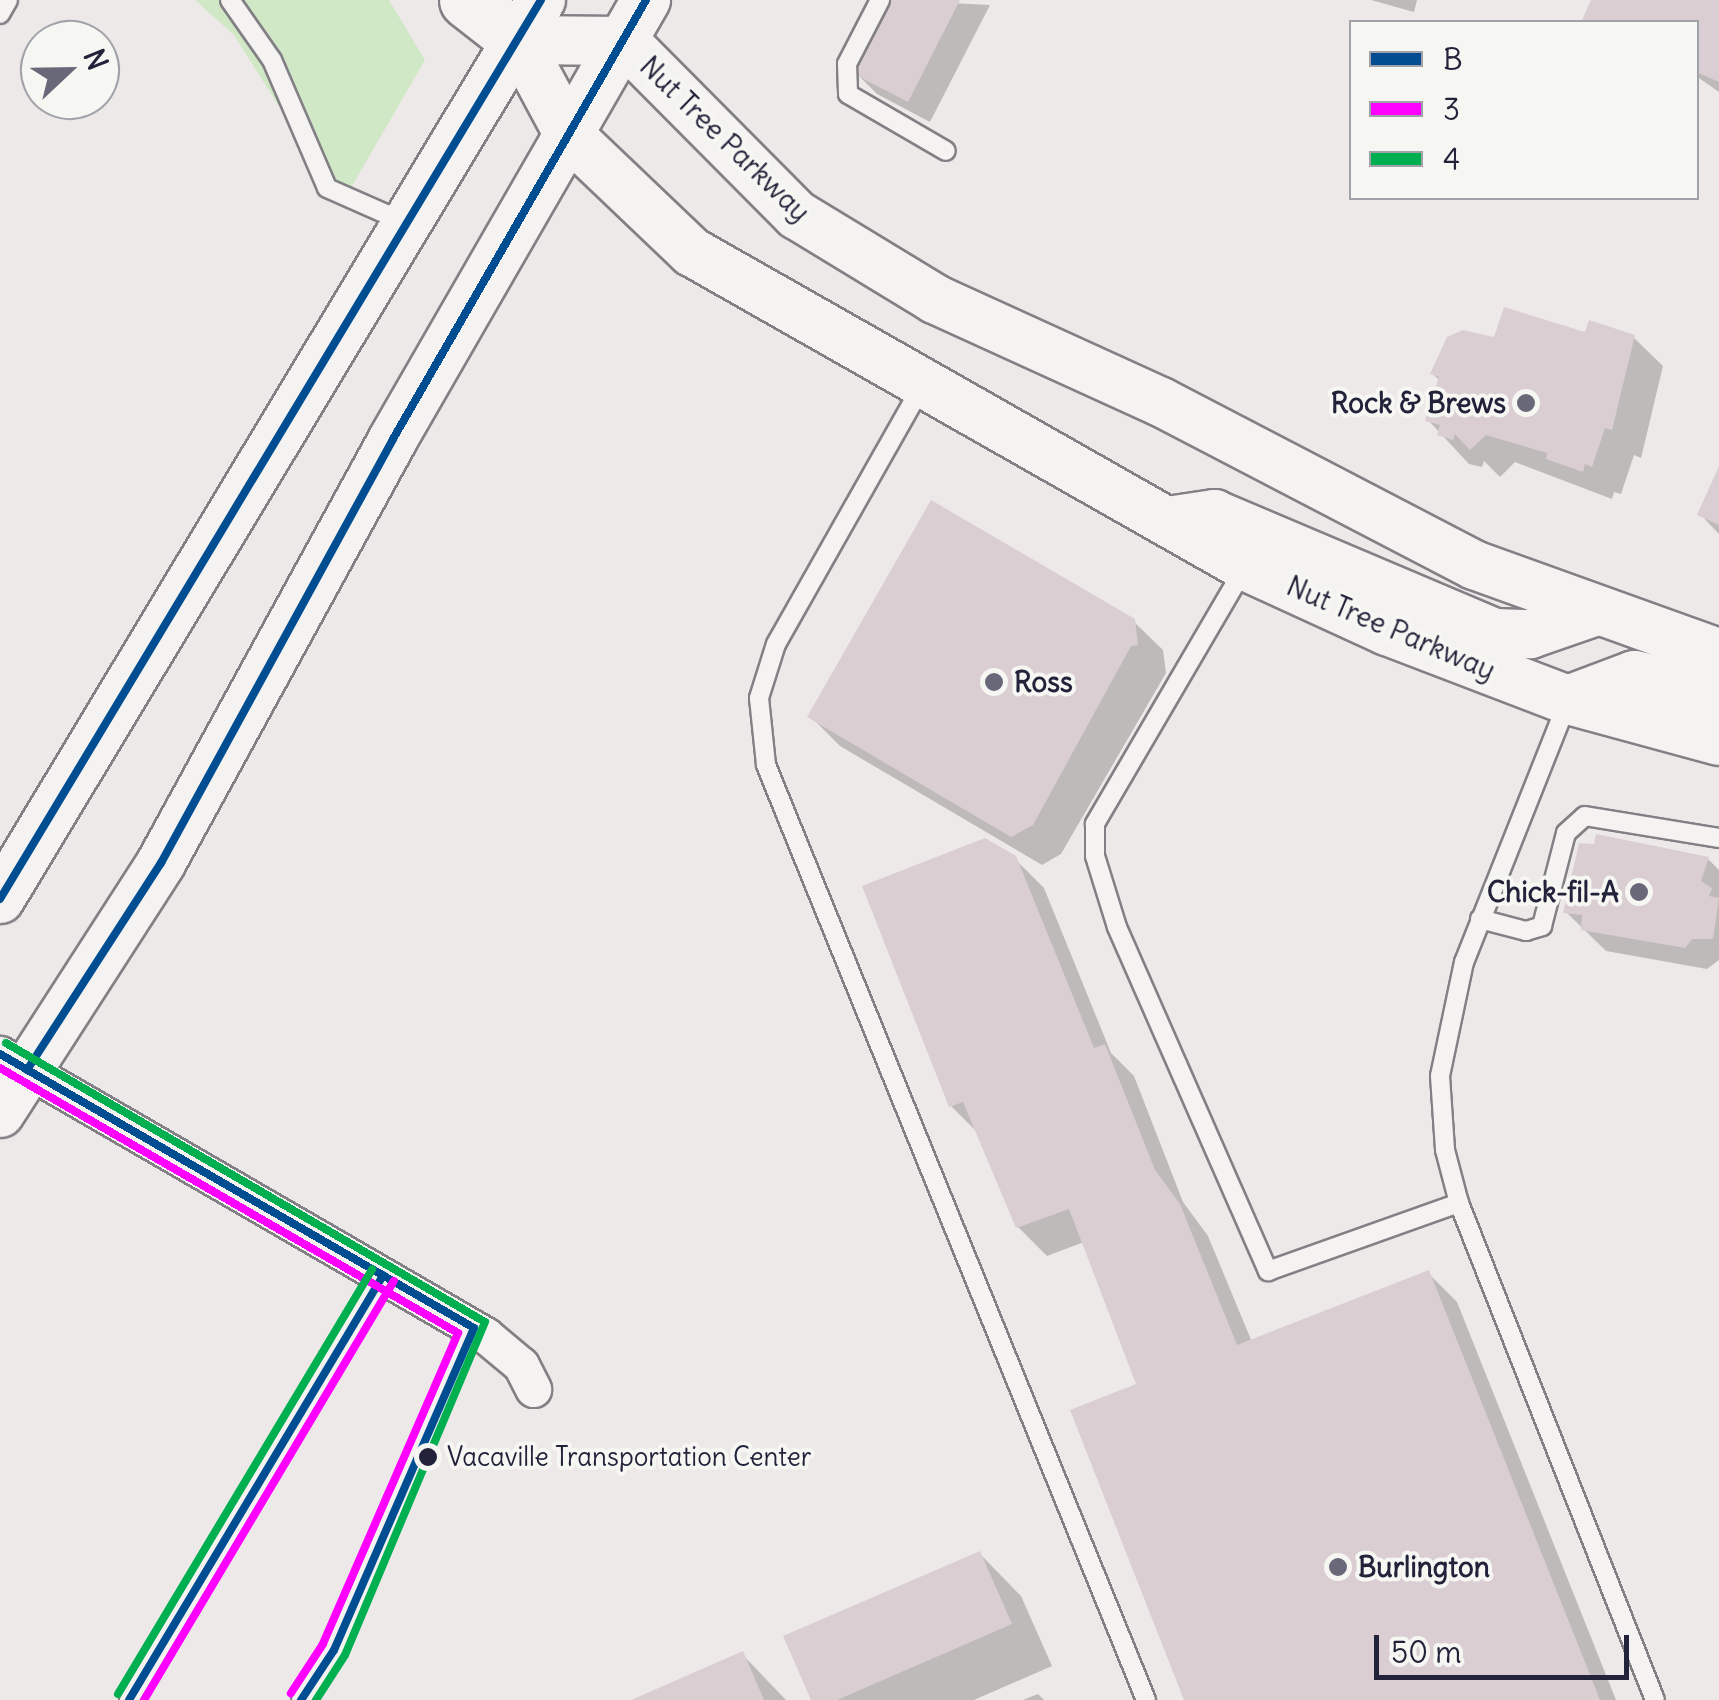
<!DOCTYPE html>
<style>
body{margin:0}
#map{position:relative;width:1719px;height:1700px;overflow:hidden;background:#eee9e9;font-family:Delius,sans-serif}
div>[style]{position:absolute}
.green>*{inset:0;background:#d0e8c5}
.shadow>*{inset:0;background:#0003}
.building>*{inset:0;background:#daced2}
.roads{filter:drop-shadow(2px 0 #828085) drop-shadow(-2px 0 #828085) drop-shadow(0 2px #828085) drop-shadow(0 -2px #828085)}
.lane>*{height:18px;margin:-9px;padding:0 9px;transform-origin:9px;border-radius:9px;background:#f4f3f2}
.street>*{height:35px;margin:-17.5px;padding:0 17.5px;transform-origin:17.5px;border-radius:17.5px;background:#f4f3f2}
.secondary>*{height:48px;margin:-24px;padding:0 24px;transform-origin:24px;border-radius:24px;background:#f4f3f2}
.highway>*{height:55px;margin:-27.5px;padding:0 27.5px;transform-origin:27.5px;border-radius:27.5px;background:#f4f3f2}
.bus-1>*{height:8px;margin:-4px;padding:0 4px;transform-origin:4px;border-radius:4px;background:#004d91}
.bus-2>*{height:8px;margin:-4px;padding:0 4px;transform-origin:4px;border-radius:4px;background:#f0f}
.bus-3>*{height:8px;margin:-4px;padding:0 4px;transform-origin:4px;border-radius:4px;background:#00b050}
.dots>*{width:28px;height:28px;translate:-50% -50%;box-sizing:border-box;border:5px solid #f6f6f2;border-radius:50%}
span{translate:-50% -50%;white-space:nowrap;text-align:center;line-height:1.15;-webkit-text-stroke:8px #f6f6f2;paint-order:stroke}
.bus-label{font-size:26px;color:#22223b}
.left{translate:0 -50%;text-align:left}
.street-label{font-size:28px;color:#22223b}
.poi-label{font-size:28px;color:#22223b;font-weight:700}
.right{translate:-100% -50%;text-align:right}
.legend{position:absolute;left:1349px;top:20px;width:350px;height:180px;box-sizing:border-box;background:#f6f6f2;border:2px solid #a1a1a9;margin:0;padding:12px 18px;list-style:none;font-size:30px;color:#22223b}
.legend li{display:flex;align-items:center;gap:20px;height:50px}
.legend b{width:50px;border:2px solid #a1a1a9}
.north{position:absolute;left:20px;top:20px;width:100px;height:100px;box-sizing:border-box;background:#f6f6f2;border:2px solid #a1a1a9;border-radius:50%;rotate:68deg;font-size:28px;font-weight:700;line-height:40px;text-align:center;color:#22223b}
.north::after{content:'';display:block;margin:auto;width:35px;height:45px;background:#696878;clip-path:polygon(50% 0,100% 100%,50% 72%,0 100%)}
.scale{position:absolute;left:1374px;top:1635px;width:255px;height:45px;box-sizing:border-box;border:5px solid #22223b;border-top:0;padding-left:12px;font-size:30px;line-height:35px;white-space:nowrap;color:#22223b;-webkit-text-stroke:8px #f6f6f2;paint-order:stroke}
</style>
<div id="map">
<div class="green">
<i style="clip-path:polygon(195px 0,389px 0,425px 60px,341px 205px,234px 35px)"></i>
</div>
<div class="shadow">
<i style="clip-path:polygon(892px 0,990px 5px,930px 122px,877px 94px,855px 72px)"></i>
<i style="clip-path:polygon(1371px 0,1417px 0,1414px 12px)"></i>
<i style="clip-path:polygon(1594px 0,1719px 0,1719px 92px,1696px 76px,1696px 22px,1588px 22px)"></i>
<i style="clip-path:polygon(1587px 335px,1633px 337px,1663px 366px,1641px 458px,1634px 455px,1621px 494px,1614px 492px,1612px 499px,1515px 462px,1500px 477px,1484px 461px,1482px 467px,1469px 464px,1428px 420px,1440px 381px,1433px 374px,1496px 340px)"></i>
<i style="clip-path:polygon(1719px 472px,1719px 534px,1700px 514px)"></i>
<i style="clip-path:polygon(1133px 621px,1163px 650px,1166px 673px,1061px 854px,1042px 865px,840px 746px,811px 717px)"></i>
<i style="clip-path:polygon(1014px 858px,1044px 888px,1111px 1053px,1134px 1076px,1183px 1202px,1208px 1236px,1252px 1342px,1428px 1273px,1457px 1302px,1616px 1700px,1187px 1700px,1139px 1386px,1084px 1242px,1047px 1256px,1018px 1227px,979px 1134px,951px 1106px)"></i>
<i style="clip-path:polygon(1708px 859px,1719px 870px,1719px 960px,1707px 969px,1606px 951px,1566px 912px)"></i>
<i style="clip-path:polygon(980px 1554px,1021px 1596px,1052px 1666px,974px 1700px,814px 1700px)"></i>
<i style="clip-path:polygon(742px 1654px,786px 1700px,637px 1700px)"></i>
<i style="clip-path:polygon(1038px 1694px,1044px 1700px,1023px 1700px)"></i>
</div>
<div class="building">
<i style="clip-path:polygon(889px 0,960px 0,908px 102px,852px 73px)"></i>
<i style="clip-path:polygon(1591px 0,1719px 0,1719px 82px,1696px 72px,1696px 22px,1588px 22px,1582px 20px)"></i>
<i style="clip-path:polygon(1504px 307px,1585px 332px,1589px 320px,1635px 335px,1612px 430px,1605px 428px,1592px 467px,1585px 464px,1583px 472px,1546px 459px,1547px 453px,1486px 435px,1470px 450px,1455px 434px,1453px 440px,1437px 435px,1440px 425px,1425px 421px,1439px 377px,1430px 374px,1447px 337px,1463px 330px,1494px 337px)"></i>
<i style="clip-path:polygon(1719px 466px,1719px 525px,1697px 515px)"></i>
<i style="clip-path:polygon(931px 500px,1135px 619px,1138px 645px,1131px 646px,1033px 825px,1011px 837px,807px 717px)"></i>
<i style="clip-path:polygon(1596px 834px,1709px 857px,1701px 881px,1712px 888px,1709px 896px,1719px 898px,1713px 939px,1692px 939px,1685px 948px,1581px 930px,1582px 915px,1563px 913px,1579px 843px,1594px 844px)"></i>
<i style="clip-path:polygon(985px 838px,1016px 856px,1094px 1048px,1105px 1044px,1155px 1170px,1180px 1204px,1237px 1345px,1429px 1270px,1600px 1700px,1184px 1700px,1070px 1410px,1136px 1384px,1069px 1209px,1016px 1228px,963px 1102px,949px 1107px,862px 886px)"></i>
<i style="clip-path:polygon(980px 1551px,1012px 1624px,837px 1700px,811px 1700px,783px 1636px)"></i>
<i style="clip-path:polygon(743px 1651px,764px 1700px,631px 1700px)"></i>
</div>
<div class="roads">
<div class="lane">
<i style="left:230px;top:0;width:73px;rotate:55deg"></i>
<i style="left:272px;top:60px;width:139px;rotate:66.7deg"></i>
<i style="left:327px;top:188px;width:84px;rotate:23.8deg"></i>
<i style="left:880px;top:0;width:72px;rotate:117.3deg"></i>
<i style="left:847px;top:64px;width:30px;rotate:88deg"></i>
<i style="left:848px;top:94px;width:113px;rotate:30.2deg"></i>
<i style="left:0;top:14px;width:16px;rotate:-60deg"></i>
<i style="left:922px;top:386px;width:296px;rotate:119.5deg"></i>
<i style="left:776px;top:644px;width:57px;rotate:107.5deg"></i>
<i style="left:759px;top:698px;width:67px;rotate:84deg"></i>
<i style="left:766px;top:765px;width:1009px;rotate:67.88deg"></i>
<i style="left:1245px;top:567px;width:298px;rotate:120.3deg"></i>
<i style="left:1095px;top:824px;width:32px;rotate:90deg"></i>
<i style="left:1095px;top:856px;width:74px;rotate:72.8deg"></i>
<i style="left:1117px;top:927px;width:376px;rotate:66.3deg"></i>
<i style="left:1268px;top:1271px;width:203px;rotate:-19.6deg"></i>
<i style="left:1568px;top:701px;width:281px;rotate:111.7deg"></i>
<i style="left:1464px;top:962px;width:116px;rotate:101.9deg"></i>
<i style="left:1440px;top:1076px;width:74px;rotate:86.1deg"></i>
<i style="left:1445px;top:1150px;width:55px;rotate:75.2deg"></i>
<i style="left:1459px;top:1203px;width:534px;rotate:68.48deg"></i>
<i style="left:1480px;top:919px;width:48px;rotate:14.6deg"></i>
<i style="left:1526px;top:931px;width:17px;rotate:-17deg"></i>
<i style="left:1542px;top:926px;width:96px;rotate:-75.5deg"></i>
<i style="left:1566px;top:833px;width:25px;rotate:-42deg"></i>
<i style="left:1585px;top:816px;width:136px;rotate:9.3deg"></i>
<i style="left:129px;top:1700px;width:495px;rotate:-59.1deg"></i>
<i style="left:301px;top:1700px;width:60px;rotate:-56.6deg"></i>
<i style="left:334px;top:1650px;width:351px;rotate:-66.5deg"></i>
</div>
<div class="street">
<i style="left:0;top:1054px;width:561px;rotate:30.09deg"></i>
<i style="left:485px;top:1335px;width:47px;rotate:39.8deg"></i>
<i style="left:521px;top:1365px;width:27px;rotate:63deg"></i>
</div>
<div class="secondary">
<i style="left:518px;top:40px;width:108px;rotate:61.8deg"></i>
<i style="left:569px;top:135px;width:170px;rotate:43.6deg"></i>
<i style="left:692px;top:252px;width:636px;rotate:29.59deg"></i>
<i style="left:1245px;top:566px;width:156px;rotate:24.6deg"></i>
<i style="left:1387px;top:631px;width:194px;rotate:20.9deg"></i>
<i style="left:1568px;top:700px;width:156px;rotate:15.2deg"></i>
<i style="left:518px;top:40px;width:106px;rotate:0.5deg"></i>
<i style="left:624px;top:41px;width:245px;rotate:45.2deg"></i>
<i style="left:797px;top:215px;width:162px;rotate:31.3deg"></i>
<i style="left:935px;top:299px;width:248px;rotate:24.5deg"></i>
<i style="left:1161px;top:402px;width:353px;rotate:27.5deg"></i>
<i style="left:1474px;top:565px;width:260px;rotate:19.8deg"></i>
<i style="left:1168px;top:521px;width:47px;rotate:-8.7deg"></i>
<i style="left:1214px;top:514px;width:305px;rotate:23deg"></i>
<i style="left:1495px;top:633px;width:35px;rotate:2deg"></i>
<i style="left:1530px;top:634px;width:68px;rotate:-19deg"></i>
<i style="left:1568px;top:700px;width:71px;rotate:-20.7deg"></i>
<i style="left:1634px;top:675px;width:87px;rotate:12deg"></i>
<i style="left:0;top:899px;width:1049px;rotate:-58.96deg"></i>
<i style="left:0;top:1113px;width:297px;rotate:-57.2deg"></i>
<i style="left:161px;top:863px;width:483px;rotate:-61.3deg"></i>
<i style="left:393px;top:439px;width:507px;rotate:-60.04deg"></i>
</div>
<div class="highway">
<i style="left:467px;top:0;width:65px;rotate:38.1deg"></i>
</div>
</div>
<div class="bus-1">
<i style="left:0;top:899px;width:1049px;rotate:-58.96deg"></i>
<i style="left:0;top:1054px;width:547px;rotate:30.03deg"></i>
<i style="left:474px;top:1328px;width:351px;rotate:113.5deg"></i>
<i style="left:334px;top:1650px;width:60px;rotate:123.4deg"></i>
<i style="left:27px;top:1070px;width:247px;rotate:-57.1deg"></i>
<i style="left:161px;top:863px;width:483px;rotate:-61.3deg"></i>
<i style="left:393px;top:439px;width:507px;rotate:-60.04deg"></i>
<i style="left:129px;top:1700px;width:495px;rotate:-59.1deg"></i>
</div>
<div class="bus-2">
<i style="left:0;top:1068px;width:529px;rotate:30.05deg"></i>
<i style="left:458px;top:1333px;width:339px;rotate:113.5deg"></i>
<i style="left:323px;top:1644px;width:59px;rotate:123.1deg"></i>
<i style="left:144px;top:1700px;width:488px;rotate:-59.2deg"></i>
</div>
<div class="bus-3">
<i style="left:6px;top:1043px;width:554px;rotate:30.22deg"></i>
<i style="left:485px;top:1322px;width:361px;rotate:112.8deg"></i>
<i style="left:345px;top:1655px;width:54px;rotate:122.8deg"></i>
<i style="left:118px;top:1694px;width:495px;rotate:-59.1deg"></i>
</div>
<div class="dots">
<i style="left:1526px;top:403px;background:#696878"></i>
<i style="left:994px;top:682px;background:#696878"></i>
<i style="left:1639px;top:892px;background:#696878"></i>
<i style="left:428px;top:1457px;background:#22223b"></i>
<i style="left:1338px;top:1567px;background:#696878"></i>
</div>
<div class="bus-label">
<span class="left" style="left:447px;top:1457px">Vacaville Transportation Center</span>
</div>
<div class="street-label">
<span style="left:725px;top:139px;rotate:44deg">Nut Tree Parkway</span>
<span style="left:1391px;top:628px;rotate:23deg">Nut Tree Parkway</span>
</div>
<div class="poi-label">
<span class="right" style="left:1506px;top:403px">Rock &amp; Brews</span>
<span class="left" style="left:1014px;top:682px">Ross</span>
<span class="right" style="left:1619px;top:892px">Chick-fil-A</span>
<span class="left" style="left:1358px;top:1567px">Burlington</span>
</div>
<ul class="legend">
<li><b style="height:12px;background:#004d91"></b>B</li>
<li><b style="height:12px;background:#f0f"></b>3</li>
<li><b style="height:12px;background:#00b050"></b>4</li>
</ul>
<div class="north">N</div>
<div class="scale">50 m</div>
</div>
